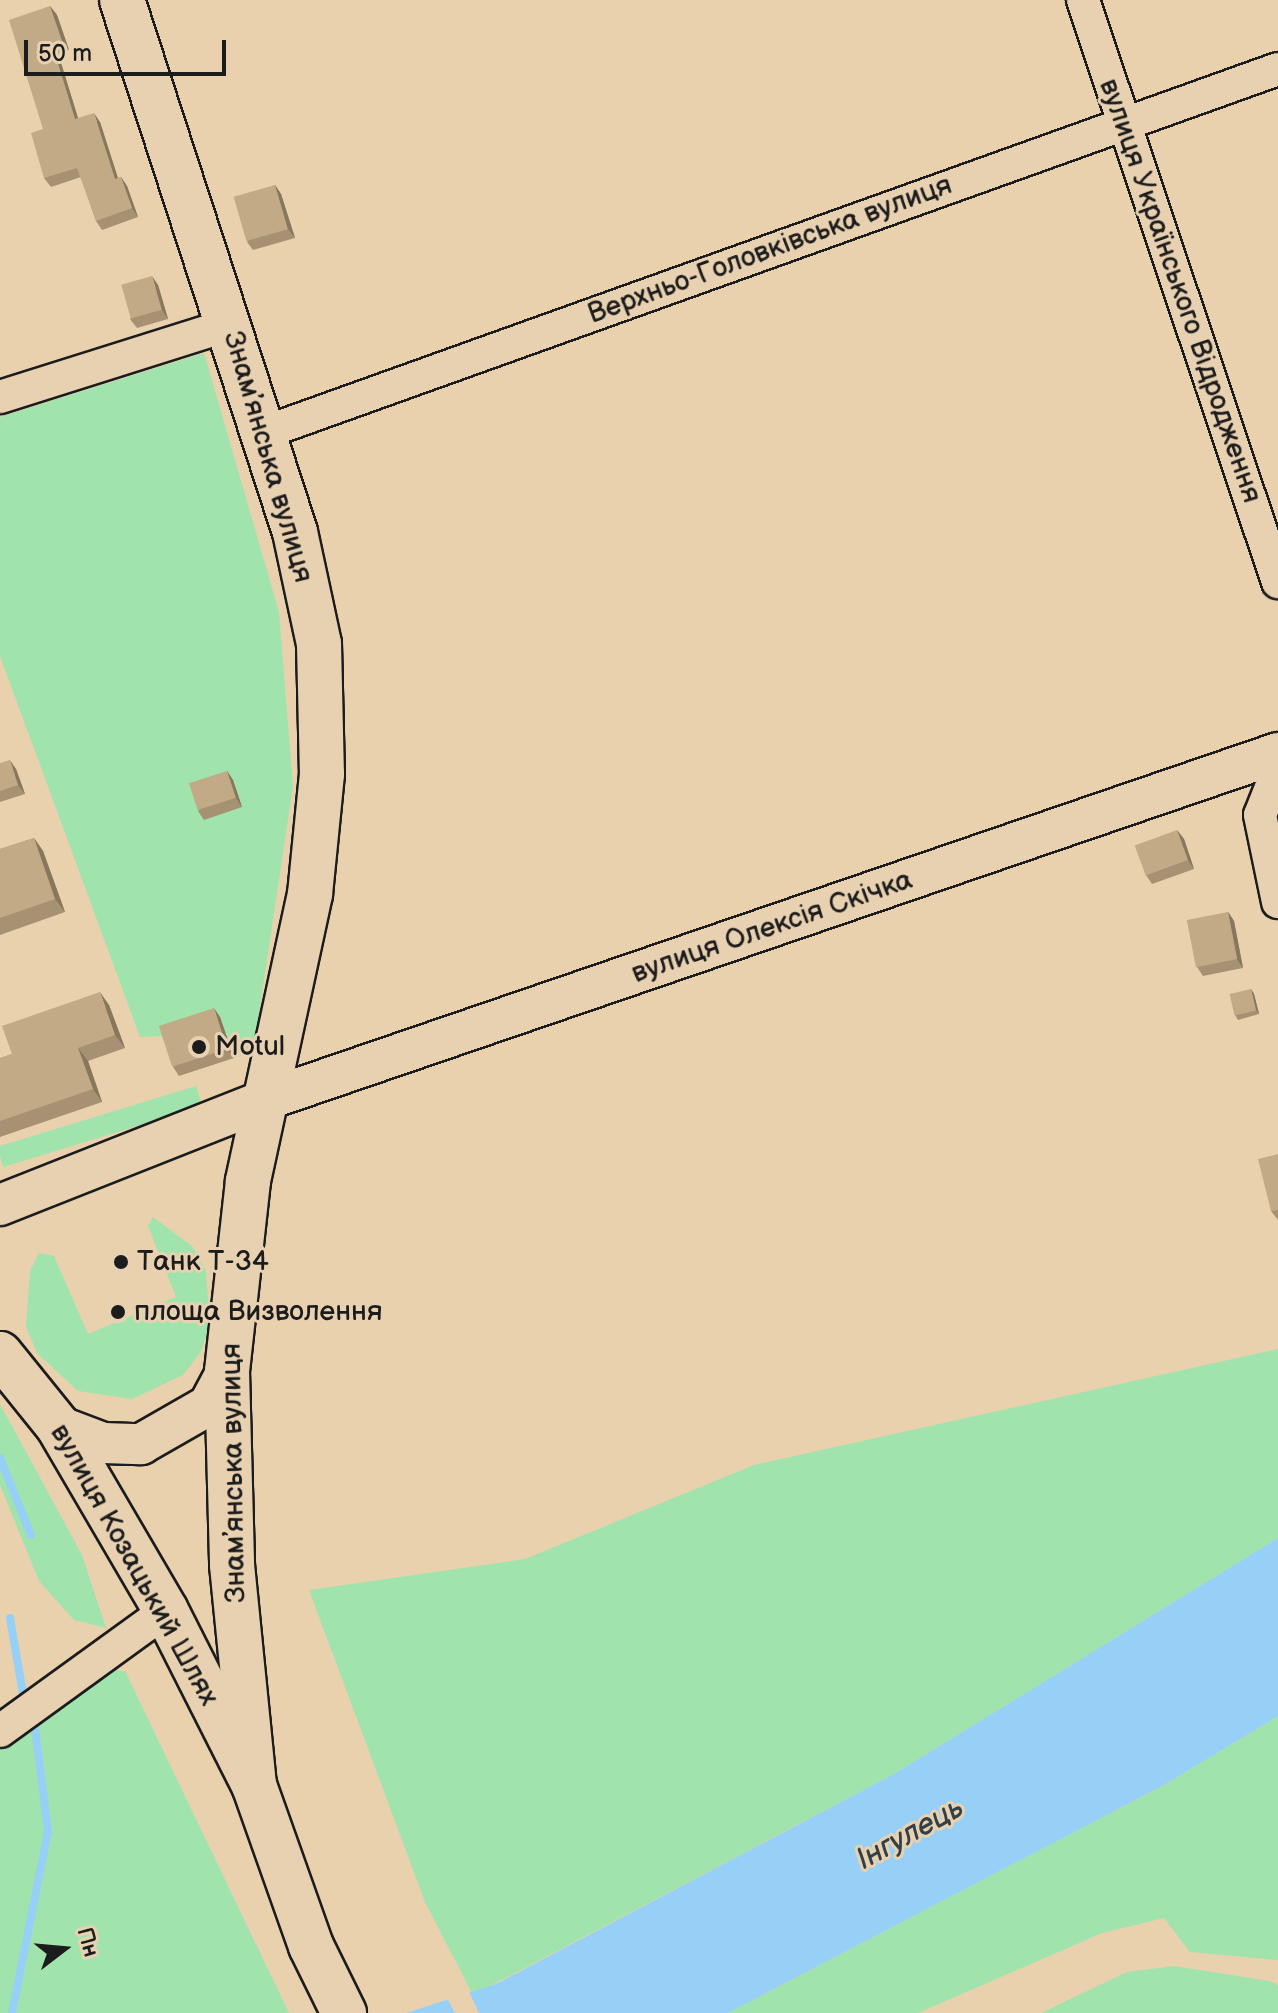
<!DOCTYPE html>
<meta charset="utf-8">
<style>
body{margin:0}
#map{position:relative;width:1278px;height:2013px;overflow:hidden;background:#e9d1ae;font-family:"Balsamiq Sans",sans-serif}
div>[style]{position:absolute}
.green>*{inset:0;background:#a1e3ad;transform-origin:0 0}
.water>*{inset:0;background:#96d0f6}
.pier>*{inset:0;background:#e9d1ae}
.stream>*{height:8px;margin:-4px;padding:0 4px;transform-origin:4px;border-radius:4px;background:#96d0f6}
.roads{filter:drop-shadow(2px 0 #1c1c1c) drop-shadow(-2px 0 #1c1c1c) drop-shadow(0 2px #1c1c1c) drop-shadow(0 -2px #1c1c1c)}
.minor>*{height:32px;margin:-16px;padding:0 16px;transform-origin:16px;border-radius:16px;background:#e8d1b1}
.tertiary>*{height:40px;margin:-20px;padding:0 20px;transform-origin:20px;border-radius:20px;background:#e8d1b1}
.secondary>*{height:44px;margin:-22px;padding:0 22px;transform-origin:22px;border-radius:22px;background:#e8d1b1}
.trunk>*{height:44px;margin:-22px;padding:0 22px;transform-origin:22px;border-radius:22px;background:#e8d1b1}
.wall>*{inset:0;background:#a69272}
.shaded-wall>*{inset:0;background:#87775d}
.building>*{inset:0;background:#c1aa85;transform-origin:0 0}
.dots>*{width:22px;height:22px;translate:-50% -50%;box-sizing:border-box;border:4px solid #e8d1b1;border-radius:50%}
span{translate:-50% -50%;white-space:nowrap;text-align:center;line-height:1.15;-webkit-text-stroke:6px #e8d1b1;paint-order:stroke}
.street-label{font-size:28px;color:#1c1c1c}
.poi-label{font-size:28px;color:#1c1c1c}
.left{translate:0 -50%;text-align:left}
.water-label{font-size:30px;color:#344048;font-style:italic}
.north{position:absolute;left:24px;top:1909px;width:80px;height:80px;-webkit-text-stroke:6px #e8d1b1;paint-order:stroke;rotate:74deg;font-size:22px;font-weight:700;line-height:32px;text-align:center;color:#1c1c1c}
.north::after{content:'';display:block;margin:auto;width:28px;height:36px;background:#1c1c1c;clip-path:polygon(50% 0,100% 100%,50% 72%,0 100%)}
.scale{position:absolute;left:24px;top:40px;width:202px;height:36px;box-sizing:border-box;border:4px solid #1c1c1c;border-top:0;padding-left:10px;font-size:24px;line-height:28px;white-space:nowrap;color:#1c1c1c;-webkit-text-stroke:6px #e8d1b1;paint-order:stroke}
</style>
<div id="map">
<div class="green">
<i style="clip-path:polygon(204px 353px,279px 612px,293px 786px,253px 1053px,234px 1058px,220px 1017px,165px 1036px,140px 1037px,0 656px,0 417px)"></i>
<i style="left:196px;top:1086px;width:21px;height:208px;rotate:73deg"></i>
<i style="clip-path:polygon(153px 1217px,192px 1246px,206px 1271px,210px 1326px,200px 1353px,183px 1375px,132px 1399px,78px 1391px,37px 1353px,26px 1327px,30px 1271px,39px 1253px,54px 1256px,88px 1334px,176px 1297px,148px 1226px)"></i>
<i style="clip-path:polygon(1278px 1349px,1278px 1538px,894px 1774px,473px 1995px,425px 1902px,309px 1590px,525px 1559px,754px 1465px)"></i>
<i style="clip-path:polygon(0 1404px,82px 1555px,106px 1628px,74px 1620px,39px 1581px,0 1485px)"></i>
<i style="clip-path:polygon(105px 1669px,125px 1671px,289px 2013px,0 2013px,0 1748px)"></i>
<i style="clip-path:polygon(1278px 1716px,1278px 1960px,1190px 1952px,1164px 1918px,1102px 1933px,918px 2013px,728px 2013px,1164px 1785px)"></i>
<i style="clip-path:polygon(1174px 1966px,1269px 1981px,1278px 1985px,1278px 2013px,1041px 2013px,1127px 1972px)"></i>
</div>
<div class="water">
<i style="clip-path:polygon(1278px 1538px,1278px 1716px,1164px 1785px,728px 2013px,406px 2013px,496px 1984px,894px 1774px)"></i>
</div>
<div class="pier">
<i style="clip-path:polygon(469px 1992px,479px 2013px,455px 2013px,447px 1998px)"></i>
</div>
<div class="stream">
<i style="left:0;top:1458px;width:83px;rotate:68.1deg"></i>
<i style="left:10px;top:1618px;width:77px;rotate:80.3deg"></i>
<i style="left:12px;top:2013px;width:185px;rotate:-78.8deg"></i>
<i style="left:48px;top:1832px;width:113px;rotate:-97.1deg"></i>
</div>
<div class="roads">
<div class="minor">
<i style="left:1083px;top:0;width:614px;rotate:71.48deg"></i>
<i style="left:0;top:397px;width:240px;rotate:-17.5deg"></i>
<i style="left:263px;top:433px;width:1078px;rotate:-19.73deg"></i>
<i style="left:1278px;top:770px;width:48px;rotate:111.8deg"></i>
<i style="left:1260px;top:815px;width:89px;rotate:78.3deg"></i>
<i style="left:0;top:1731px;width:205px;rotate:-35.9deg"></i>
</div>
<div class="tertiary">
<i style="left:0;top:1205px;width:285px;rotate:-21.6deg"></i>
<i style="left:265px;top:1100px;width:1071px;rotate:-18.91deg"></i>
<i style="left:58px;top:1426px;width:48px;rotate:20.7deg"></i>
<i style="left:103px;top:1443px;width:38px;rotate:2deg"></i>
<i style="left:141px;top:1444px;width:78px;rotate:-29.8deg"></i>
<i style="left:209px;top:1405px;width:38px;rotate:-62deg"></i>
</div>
<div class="secondary">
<i style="left:0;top:1354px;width:92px;rotate:51.1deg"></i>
<i style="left:58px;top:1426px;width:214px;rotate:59.7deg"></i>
<i style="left:166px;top:1611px;width:195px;rotate:63.2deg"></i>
</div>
<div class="trunk">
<i style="left:122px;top:0;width:559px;rotate:71.99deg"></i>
<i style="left:295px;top:532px;width:115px;rotate:77.9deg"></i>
<i style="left:319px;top:644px;width:130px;rotate:88.7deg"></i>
<i style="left:322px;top:774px;width:121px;rotate:95.7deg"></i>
<i style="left:310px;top:894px;width:294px;rotate:102.2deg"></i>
<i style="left:248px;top:1181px;width:191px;rotate:96.3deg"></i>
<i style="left:227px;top:1371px;width:194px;rotate:88.5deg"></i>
<i style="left:232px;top:1565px;width:221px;rotate:84.3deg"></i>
<i style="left:254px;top:1785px;width:171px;rotate:70.5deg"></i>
<i style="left:311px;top:1946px;width:75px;rotate:63.8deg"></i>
</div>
</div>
<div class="wall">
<i style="clip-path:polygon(50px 6px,57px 15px,69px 50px,58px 53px,78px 118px,100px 122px,118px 178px,121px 177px,127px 186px,138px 217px,102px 230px,96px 221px,81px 177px,51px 187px,44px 178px)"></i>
<i style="clip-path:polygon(275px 185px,281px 194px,295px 238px,253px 250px,247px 242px)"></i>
<i style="clip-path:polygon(158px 285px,168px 319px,137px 328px,130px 319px)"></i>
<i style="clip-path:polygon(0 763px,16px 769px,25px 794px,0 802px)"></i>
<i style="clip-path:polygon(227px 771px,233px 780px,242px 807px,204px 820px,198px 811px)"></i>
<i style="clip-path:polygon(1177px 830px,1184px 839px,1194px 869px,1152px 884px,1146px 875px)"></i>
<i style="clip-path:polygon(34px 838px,43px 851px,65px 912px,0 935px,0 849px)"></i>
<i style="clip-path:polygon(1228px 912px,1234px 921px,1243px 968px,1203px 976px,1197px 967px)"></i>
<i style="clip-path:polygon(1251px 989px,1254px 994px,1259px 1014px,1238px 1020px,1235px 1015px)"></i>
<i style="clip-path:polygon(109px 1005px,125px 1048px,88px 1061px,102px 1102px,0 1137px,0 1058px,12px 1054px)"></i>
<i style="clip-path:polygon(220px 1017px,234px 1058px,179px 1076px,173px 1067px)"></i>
<i style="clip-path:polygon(1278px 1154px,1278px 1220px,1271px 1211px)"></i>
</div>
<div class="shaded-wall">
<i style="clip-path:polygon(50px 6px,57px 15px,69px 50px,62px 41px)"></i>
<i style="clip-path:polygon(52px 44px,58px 53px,81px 128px,75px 119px)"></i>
<i style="clip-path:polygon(94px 113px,100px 122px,121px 188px,115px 179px)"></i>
<i style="clip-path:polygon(121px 177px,127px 186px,138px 217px,132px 208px)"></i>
<i style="clip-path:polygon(275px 185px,281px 194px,295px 238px,288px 229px)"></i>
<i style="clip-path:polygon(152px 276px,158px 285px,168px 319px,162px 310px)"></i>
<i style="clip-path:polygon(10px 760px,16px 769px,25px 794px,18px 785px)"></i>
<i style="clip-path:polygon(227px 771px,233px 780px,242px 807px,236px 798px)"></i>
<i style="clip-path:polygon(1177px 830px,1184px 839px,1194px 869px,1188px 860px)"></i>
<i style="clip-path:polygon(34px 838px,43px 851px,65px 912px,55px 899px)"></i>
<i style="clip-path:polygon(1228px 912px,1234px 921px,1243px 968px,1237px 959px)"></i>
<i style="clip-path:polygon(1251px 989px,1254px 994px,1259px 1014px,1256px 1010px)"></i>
<i style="clip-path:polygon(100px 992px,109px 1005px,125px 1048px,115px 1035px)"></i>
<i style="clip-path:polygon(214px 1008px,220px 1017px,234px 1058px,227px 1049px)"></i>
<i style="clip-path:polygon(78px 1048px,88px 1061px,102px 1102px,93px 1089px)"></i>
</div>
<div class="building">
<i style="clip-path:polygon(50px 6px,62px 41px,52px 44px,75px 119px,94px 113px,115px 179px,121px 177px,132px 208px,96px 221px,77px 168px,44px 178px,31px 133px,43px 129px,9px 20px)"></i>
<i style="left:275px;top:185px;width:46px;height:43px;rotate:74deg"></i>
<i style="left:152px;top:276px;width:35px;height:32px;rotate:74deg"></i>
<i style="clip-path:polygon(10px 760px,18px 785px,0 791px,0 763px)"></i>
<i style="left:227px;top:771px;width:28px;height:40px;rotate:72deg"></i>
<i style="left:1177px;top:830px;width:32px;height:45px;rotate:70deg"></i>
<i style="clip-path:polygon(34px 838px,55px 899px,0 918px,0 849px)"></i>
<i style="left:1228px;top:912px;width:48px;height:42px;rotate:79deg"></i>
<i style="left:1251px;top:989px;width:22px;height:22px;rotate:77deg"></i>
<i style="clip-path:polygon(100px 992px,115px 1035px,78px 1048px,93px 1089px,0 1121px,0 1058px,12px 1054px,2px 1026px)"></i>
<i style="left:214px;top:1008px;width:43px;height:58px;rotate:72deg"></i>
<i style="clip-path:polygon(1278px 1154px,1278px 1210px,1271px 1211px,1258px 1159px)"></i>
</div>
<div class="dots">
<i style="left:199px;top:1047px;background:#1c1c1c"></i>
<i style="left:121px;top:1262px;background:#1c1c1c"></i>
<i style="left:118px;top:1312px;background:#1c1c1c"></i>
</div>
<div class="street-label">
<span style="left:770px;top:250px;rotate:-20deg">Верхньо-Головківська вулиця</span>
<span style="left:1180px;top:291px;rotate:71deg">вулиця Українського Відродження</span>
<span style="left:268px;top:457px;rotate:74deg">Знамʼянська вулиця</span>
<span style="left:772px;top:927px;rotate:-19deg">вулиця Олексія Скічка</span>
<span style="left:234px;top:1473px;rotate:-91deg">Знамʼянська вулиця</span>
<span style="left:134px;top:1565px;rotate:61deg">вулиця Козацький Шлях</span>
</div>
<div class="poi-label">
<span class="left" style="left:215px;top:1047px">Motul</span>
<span class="left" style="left:137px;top:1262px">Танк Т-34</span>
<span class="left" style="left:134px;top:1312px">площа Визволення</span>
</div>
<div class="water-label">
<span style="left:910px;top:1834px;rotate:-29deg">Інгулець</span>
</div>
<div class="north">Пн</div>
<div class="scale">50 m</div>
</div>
